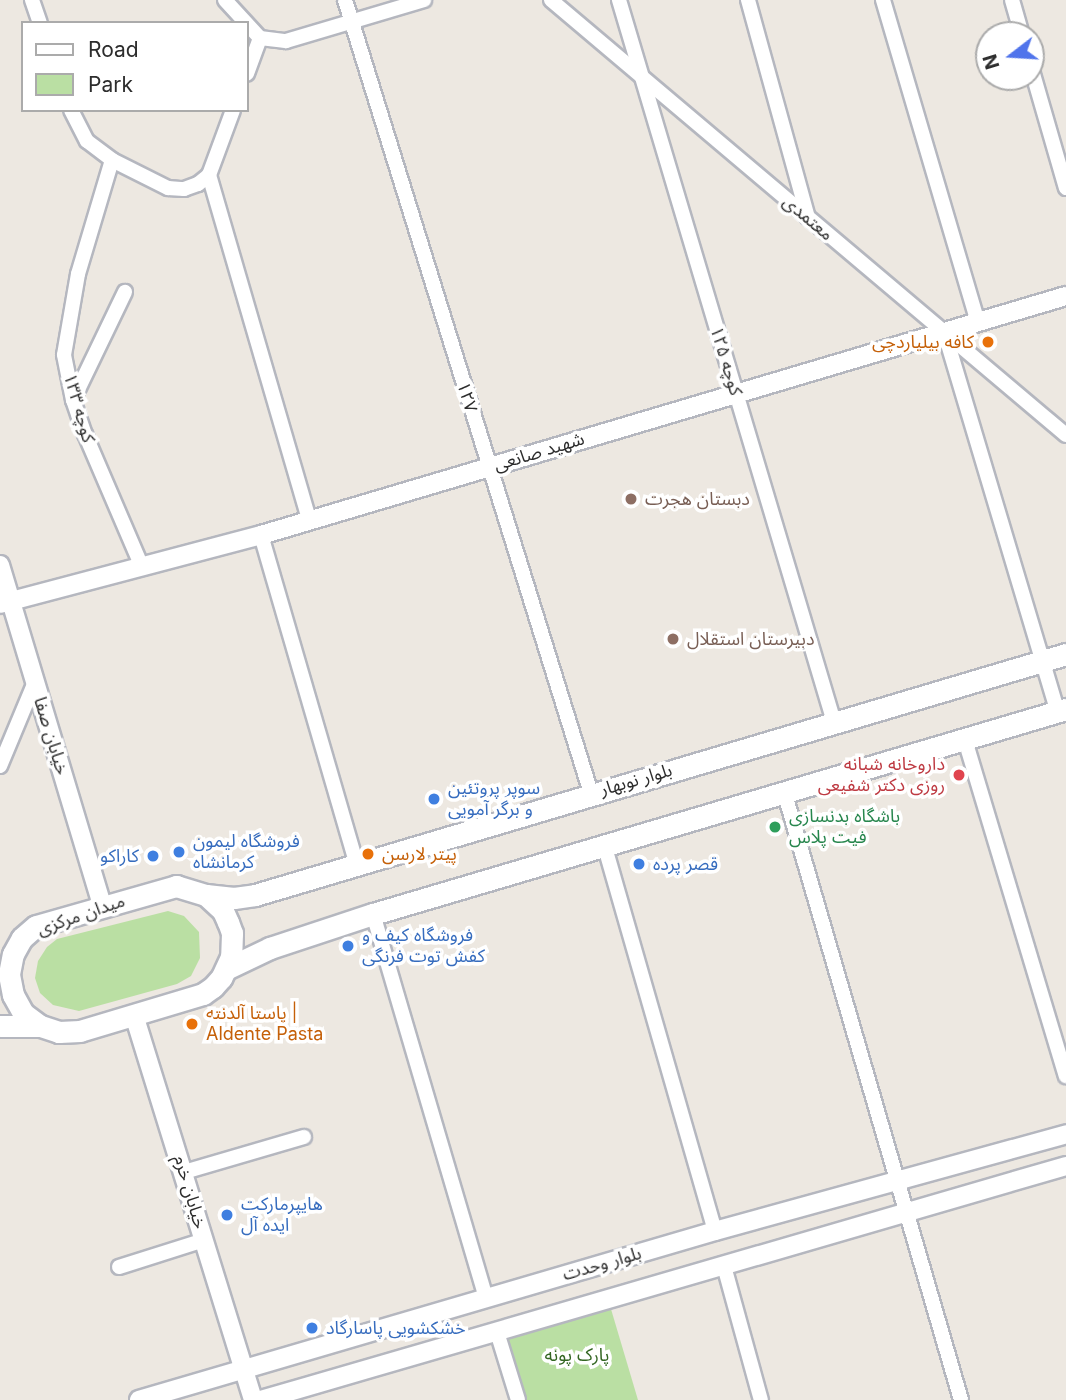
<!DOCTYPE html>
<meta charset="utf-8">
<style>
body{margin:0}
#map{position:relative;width:1066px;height:1400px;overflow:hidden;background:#ede8e1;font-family:Inter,"Noto Sans Arabic",sans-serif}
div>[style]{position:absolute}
.green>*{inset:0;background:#badfa3}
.roads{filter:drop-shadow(2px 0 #b5b7bf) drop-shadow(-2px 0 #b5b7bf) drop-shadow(0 2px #b5b7bf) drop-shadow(0 -2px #b5b7bf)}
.minor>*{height:14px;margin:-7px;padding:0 7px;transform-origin:7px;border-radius:7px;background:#fff}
.tertiary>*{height:18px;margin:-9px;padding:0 9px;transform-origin:9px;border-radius:9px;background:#fff}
.secondary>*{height:21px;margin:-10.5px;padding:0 10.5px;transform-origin:10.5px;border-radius:10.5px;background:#fff}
.dots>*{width:19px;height:19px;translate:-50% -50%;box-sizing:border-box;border:4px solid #fff;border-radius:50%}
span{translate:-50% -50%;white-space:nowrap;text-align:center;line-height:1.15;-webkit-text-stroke:7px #fff;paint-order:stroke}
.street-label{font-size:18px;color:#2d2d2d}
.food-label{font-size:18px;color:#c56008}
.right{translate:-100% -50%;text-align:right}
.left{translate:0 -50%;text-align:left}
.education-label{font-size:18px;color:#785e54}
.health-label{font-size:18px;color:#be3a42}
.shop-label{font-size:18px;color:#366cbe}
.leisure-label{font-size:18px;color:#27864d}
.park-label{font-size:18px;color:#362}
.legend{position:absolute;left:21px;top:21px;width:228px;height:91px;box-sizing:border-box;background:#fff;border:2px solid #ababab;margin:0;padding:9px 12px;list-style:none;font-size:21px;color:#2d2d2d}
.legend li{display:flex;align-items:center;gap:14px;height:35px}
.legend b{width:35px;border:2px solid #ababab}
.north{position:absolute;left:975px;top:21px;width:70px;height:70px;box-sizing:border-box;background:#fff;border:2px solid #ababab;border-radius:50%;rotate:253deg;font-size:19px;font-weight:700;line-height:28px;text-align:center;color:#2d2d2d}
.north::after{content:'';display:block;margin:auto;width:24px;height:32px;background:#5074eb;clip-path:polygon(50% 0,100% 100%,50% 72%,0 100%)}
</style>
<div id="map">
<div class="green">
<i style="clip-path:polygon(168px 911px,184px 916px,199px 932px,200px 958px,191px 976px,177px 984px,79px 1011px,53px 1005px,40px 993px,35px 978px,38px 961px,47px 947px,57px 939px)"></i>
<i style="clip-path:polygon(608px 1299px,638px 1400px,518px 1400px,497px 1332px)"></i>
</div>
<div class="roads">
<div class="minor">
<i style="left:32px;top:0;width:24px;rotate:71deg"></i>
<i style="left:225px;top:0;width:52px;rotate:47.4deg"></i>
<i style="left:260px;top:38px;width:38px;rotate:110deg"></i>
<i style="left:345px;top:0;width:830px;rotate:72.77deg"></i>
<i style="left:551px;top:0;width:674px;rotate:40.19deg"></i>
<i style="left:619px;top:0;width:753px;rotate:73.42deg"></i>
<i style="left:748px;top:0;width:226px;rotate:74.6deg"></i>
<i style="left:883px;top:0;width:336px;rotate:73.6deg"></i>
<i style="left:1012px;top:0;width:36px;rotate:74deg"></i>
<i style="left:260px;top:38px;width:26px;rotate:7deg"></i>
<i style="left:286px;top:41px;width:144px;rotate:-16.5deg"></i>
<i style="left:1031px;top:67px;width:126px;rotate:73.9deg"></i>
<i style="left:71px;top:110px;width:35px;rotate:63deg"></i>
<i style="left:87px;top:141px;width:31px;rotate:37deg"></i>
<i style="left:112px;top:160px;width:63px;rotate:26.6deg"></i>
<i style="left:168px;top:188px;width:16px;rotate:4deg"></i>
<i style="left:184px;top:189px;width:15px;rotate:-20deg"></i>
<i style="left:198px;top:184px;width:14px;rotate:-39deg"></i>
<i style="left:209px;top:175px;width:69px;rotate:-69.7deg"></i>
<i style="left:112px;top:160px;width:119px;rotate:106.6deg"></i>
<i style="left:78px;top:274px;width:82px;rotate:99.8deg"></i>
<i style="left:64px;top:355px;width:46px;rotate:78.7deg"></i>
<i style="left:73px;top:400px;width:36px;rotate:71deg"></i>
<i style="left:85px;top:434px;width:145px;rotate:66.8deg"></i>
<i style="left:209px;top:175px;width:359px;rotate:73.8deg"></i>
<i style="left:945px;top:334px;width:395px;rotate:73.4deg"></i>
<i style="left:73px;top:400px;width:120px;rotate:-64.3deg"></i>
<i style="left:261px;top:535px;width:345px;rotate:73.8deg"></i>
<i style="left:965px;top:740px;width:351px;rotate:73.3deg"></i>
<i style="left:0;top:766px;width:91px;rotate:-67.4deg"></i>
<i style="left:784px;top:791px;width:634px;rotate:73.79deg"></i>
<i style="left:604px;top:844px;width:403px;rotate:74deg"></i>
<i style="left:373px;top:914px;width:400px;rotate:73.6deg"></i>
<i style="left:184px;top:1172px;width:125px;rotate:-16.3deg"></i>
<i style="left:724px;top:1266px;width:139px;rotate:74.6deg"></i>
<i style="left:119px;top:1267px;width:89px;rotate:-17.6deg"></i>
<i style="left:497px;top:1332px;width:71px;rotate:72.8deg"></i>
</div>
<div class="tertiary">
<i style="left:0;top:565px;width:356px;rotate:73.3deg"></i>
<i style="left:0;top:604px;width:270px;rotate:-14.8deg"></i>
<i style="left:261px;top:535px;width:840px;rotate:-16.54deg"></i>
<i style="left:134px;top:1015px;width:403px;rotate:72.8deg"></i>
<i style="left:139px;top:1400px;width:600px;rotate:-16.35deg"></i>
<i style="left:715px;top:1231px;width:364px;rotate:-15.4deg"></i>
<i style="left:261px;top:1400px;width:838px;rotate:-16.21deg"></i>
</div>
<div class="secondary">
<i style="left:176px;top:886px;width:31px;rotate:17deg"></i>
<i style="left:206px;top:895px;width:23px;rotate:43deg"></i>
<i style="left:223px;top:911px;width:12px;rotate:66deg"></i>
<i style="left:228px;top:922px;width:12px;rotate:70deg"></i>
<i style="left:232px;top:933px;width:24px;rotate:92deg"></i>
<i style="left:231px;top:957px;width:23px;rotate:115deg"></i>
<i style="left:221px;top:978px;width:12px;rotate:132deg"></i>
<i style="left:213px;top:987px;width:12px;rotate:145deg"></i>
<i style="left:203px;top:994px;width:128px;rotate:163.3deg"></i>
<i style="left:80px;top:1031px;width:21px;rotate:177deg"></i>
<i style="left:59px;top:1032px;width:20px;rotate:-162deg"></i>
<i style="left:40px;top:1026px;width:21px;rotate:-143deg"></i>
<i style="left:23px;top:1013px;width:21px;rotate:-119deg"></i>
<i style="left:13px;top:995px;width:21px;rotate:-101deg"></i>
<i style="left:9px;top:974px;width:20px;rotate:-79deg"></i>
<i style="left:13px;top:954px;width:18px;rotate:-61deg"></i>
<i style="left:22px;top:938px;width:18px;rotate:-41deg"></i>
<i style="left:36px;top:926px;width:146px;rotate:-15.9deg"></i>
<i style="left:206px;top:895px;width:28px;rotate:6deg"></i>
<i style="left:234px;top:898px;width:21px;rotate:-8deg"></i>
<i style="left:255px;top:895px;width:846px;rotate:-16.55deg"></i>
<i style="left:228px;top:968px;width:47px;rotate:-25.5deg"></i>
<i style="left:270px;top:948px;width:108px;rotate:-18.3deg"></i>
<i style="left:373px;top:914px;width:723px;rotate:-16.48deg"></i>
<i style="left:0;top:1026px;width:40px"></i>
</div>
</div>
<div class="dots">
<i style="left:988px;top:342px;background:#e8710a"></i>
<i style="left:631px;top:499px;background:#8d6e63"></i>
<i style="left:673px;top:639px;background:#8d6e63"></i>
<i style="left:959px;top:775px;background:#e0444e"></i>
<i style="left:434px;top:799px;background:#3f7fe0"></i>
<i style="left:775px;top:827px;background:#2e9e5b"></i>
<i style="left:179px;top:852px;background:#3f7fe0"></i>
<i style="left:368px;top:854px;background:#e8710a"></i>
<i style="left:153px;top:856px;background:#3f7fe0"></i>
<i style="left:639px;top:864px;background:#3f7fe0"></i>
<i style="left:348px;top:946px;background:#3f7fe0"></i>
<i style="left:192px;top:1024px;background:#e8710a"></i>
<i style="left:227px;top:1215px;background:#3f7fe0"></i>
<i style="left:312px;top:1328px;background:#3f7fe0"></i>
</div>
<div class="street-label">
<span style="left:808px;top:218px;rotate:40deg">معتمدی</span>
<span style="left:726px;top:361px;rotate:73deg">کوچه ۱۲۵</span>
<span style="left:467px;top:397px;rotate:73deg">۱۲۷</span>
<span style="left:79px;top:408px;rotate:74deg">کوچه ۱۳۳</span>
<span style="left:539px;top:452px;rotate:-17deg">شهید صانعی</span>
<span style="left:51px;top:736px;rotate:73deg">خیابان صفا</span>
<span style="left:636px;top:780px;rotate:-16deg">بلوار نوبهار</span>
<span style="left:81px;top:915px;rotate:-19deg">میدان مرکزی</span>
<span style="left:190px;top:1192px;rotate:74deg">خیابان خرم</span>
<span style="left:602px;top:1264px;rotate:-16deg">بلوار وحدت</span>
</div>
<div class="food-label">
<span class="right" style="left:974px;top:342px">کافه بیلیاردچی</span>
<span class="left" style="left:382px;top:854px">پیتر لارسن</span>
<span class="left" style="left:206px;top:1024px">پاستا آلدنته |<br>Aldente Pasta</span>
</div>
<div class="education-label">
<span class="left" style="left:645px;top:499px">دبستان هجرت</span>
<span class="left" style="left:687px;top:639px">دبیرستان استقلال</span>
</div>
<div class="health-label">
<span class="right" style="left:945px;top:775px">داروخانه شبانه<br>روزی دکتر شفیعی</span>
</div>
<div class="shop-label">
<span class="left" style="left:448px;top:799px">سوپر پروتئین<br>و برگر آمویی</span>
<span class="left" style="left:193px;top:852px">فروشگاه لیمون<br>کرمانشاه</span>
<span class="right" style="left:139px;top:856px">کاراکو</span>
<span class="left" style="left:653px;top:864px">قصر پرده</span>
<span class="left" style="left:362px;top:946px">فروشگاه کیف و<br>کفش توت فرنگی</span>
<span class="left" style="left:241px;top:1215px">هایپرمارکت<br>ایده آل</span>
<span class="left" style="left:326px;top:1328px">خشکشویی پاسارگاد</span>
</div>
<div class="leisure-label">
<span class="left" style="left:789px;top:827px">باشگاه بدنسازی<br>فیت پلاس</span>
</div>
<div class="park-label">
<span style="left:577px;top:1355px">پارک پونه</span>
</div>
<ul class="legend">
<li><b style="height:9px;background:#fff"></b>Road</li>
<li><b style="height:19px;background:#badfa3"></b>Park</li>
</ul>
<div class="north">N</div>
</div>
